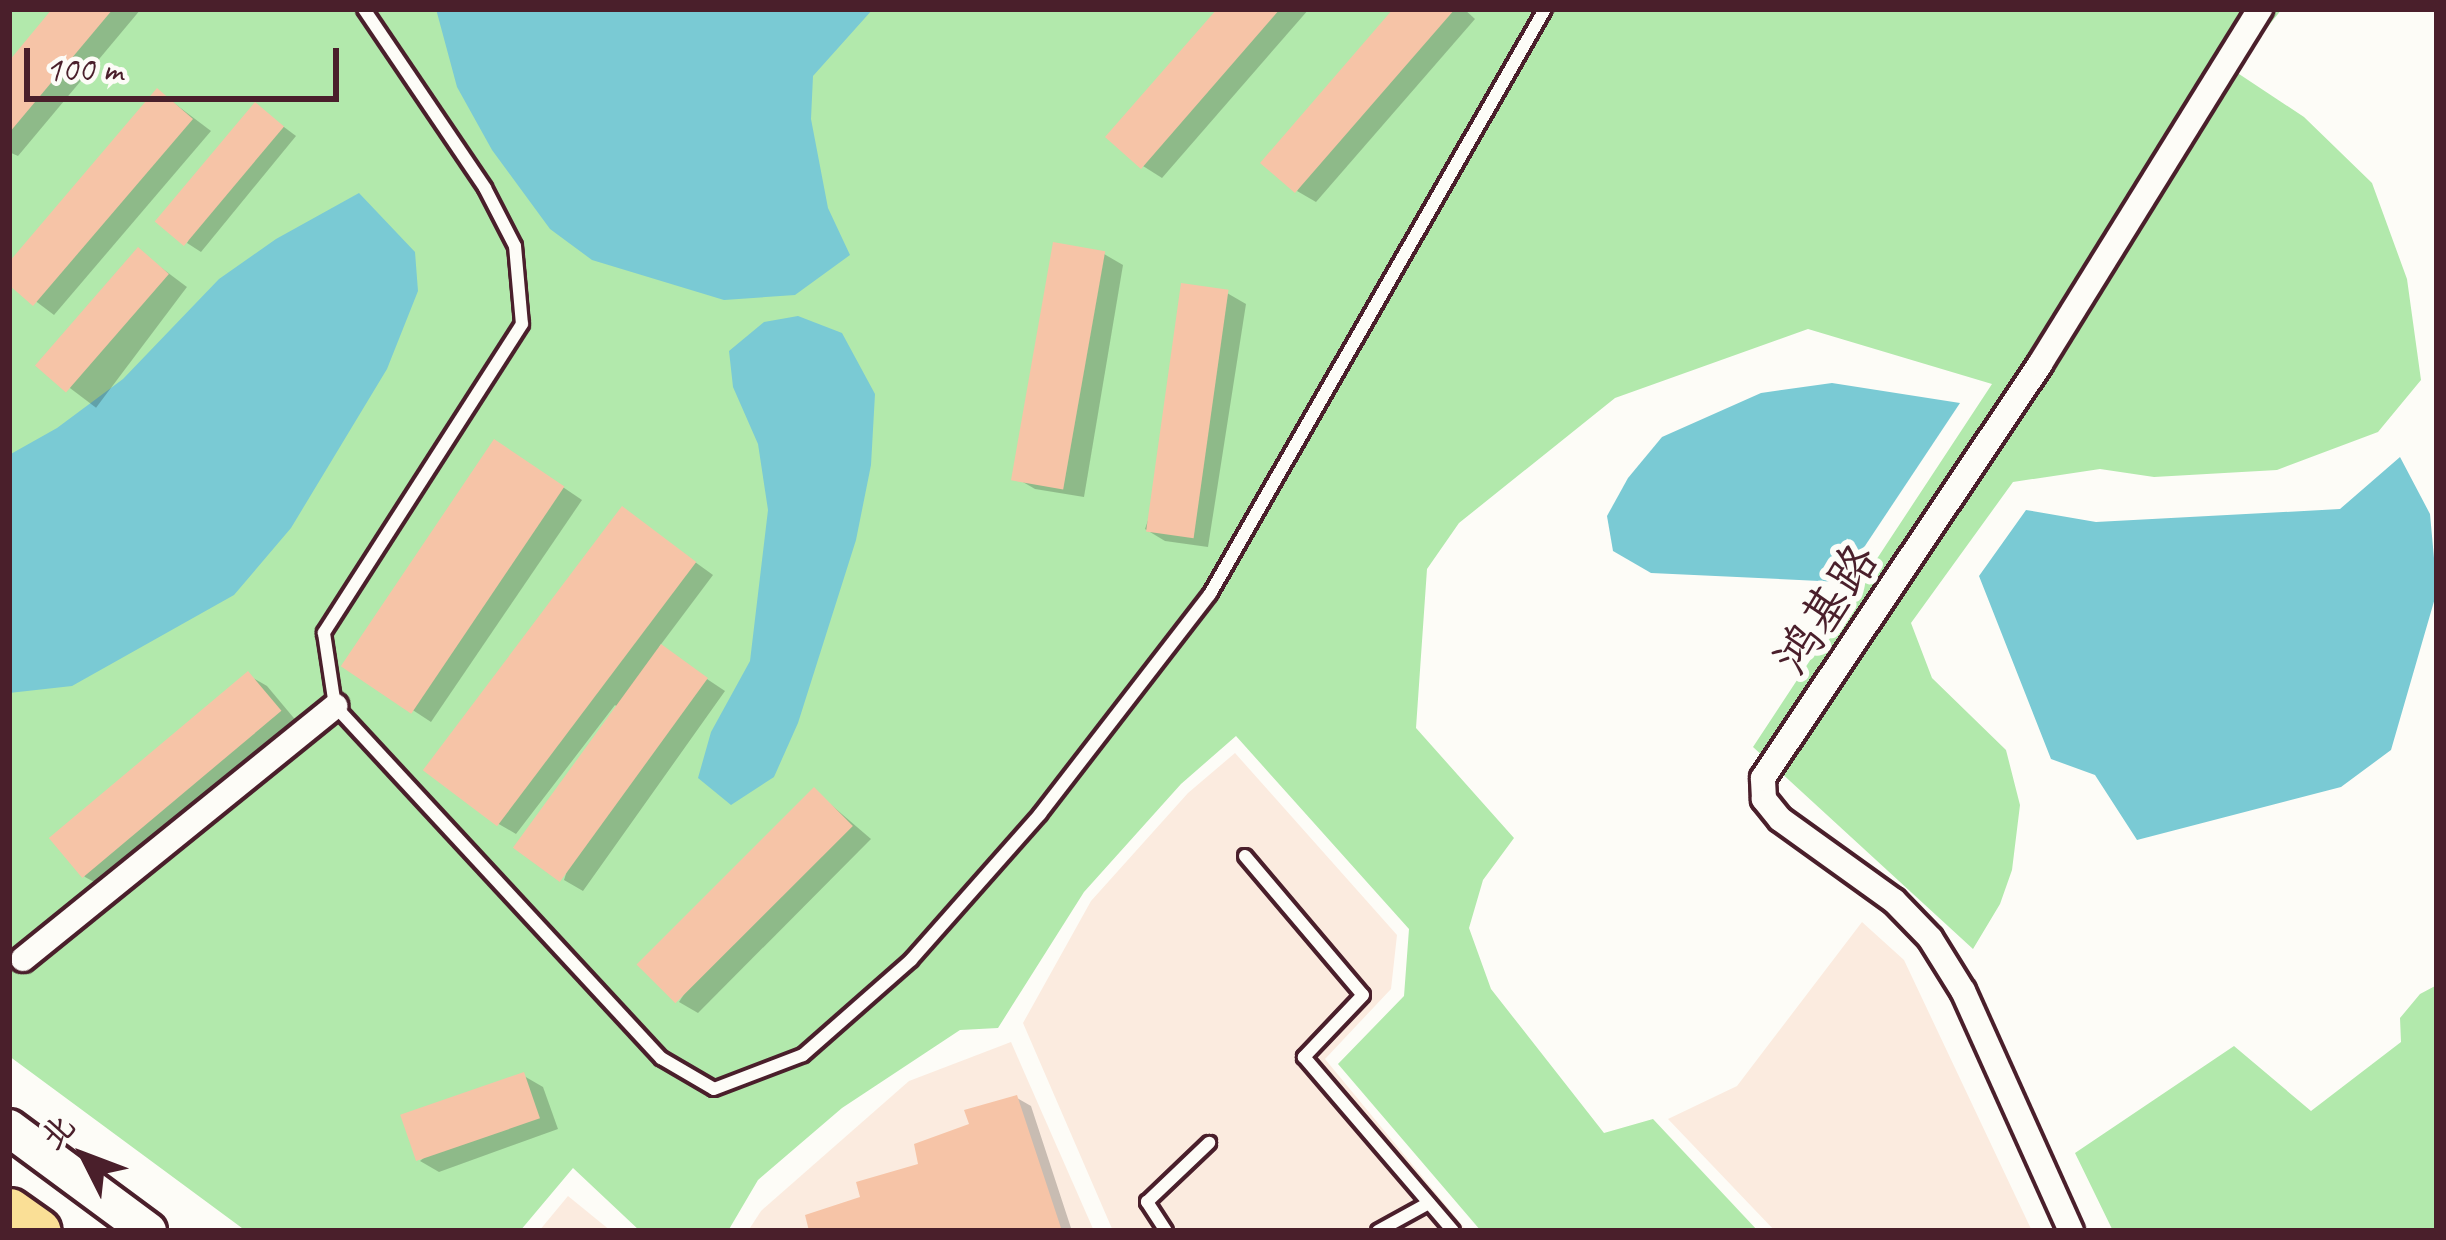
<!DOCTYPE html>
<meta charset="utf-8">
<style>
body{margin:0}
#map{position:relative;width:2446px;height:1240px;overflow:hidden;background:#fdfcf7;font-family:Caveat,"LXGW WenKai TC",sans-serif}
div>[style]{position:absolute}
.built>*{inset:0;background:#fbebdf}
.green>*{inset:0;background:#b2e9ac}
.water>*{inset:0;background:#7acad4}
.shadow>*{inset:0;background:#0003;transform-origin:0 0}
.building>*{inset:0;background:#f6c4a7;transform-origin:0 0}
.roads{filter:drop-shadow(3px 0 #4a1f2b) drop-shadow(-3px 0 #4a1f2b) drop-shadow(0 3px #4a1f2b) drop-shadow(0 -3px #4a1f2b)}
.service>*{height:12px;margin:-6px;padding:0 6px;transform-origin:6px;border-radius:6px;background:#fdfcf7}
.minor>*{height:24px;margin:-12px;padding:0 12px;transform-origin:12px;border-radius:12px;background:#fdfcf7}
.secondary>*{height:36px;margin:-18px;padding:0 18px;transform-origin:18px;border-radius:18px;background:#fdfcf7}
.motorway>*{height:45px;margin:-22.5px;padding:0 22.5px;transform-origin:22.5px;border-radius:22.5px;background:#fadf96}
span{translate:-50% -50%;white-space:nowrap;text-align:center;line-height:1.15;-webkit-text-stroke:12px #fdfcf7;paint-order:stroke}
.street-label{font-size:48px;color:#4a1f2b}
.frame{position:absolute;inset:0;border:12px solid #4a1f2b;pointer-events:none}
.north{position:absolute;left:24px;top:1096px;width:120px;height:120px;-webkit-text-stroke:9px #fdfcf7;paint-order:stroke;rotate:312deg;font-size:33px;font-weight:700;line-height:48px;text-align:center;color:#4a1f2b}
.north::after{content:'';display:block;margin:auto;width:42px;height:54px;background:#4a1f2b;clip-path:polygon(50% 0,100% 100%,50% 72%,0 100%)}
.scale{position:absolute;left:24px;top:48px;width:315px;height:54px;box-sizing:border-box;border:6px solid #4a1f2b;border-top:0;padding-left:15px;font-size:36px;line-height:42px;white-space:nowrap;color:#4a1f2b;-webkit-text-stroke:9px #fdfcf7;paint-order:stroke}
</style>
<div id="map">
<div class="built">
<i style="clip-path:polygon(1235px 753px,1397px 935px,1391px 989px,1325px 1059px,1467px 1231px,1113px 1231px,1023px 1023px,1091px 901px,1188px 793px)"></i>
<i style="clip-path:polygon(1862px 922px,1904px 960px,2032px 1231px,1775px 1231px,1668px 1119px,1737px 1086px)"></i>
<i style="clip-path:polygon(1011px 1042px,1094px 1231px,748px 1231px,761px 1211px,909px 1081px)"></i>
<i style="clip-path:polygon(568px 1196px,611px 1231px,539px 1231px)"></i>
</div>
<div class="green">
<i style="clip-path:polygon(9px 9px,2282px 9px,2233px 70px,2304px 117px,2372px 183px,2407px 279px,2421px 380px,2378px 432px,2277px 470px,2154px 477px,2100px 469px,2013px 482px,1911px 623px,1932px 678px,2006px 750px,2020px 805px,2012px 870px,2000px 904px,1973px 949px,1753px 747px,1992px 384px,1808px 329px,1615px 398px,1459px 523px,1427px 569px,1416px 728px,1514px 838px,1483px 880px,1469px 928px,1491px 989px,1604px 1133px,1653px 1119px,1758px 1231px,1481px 1231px,1338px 1064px,1404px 996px,1409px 929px,1236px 736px,1181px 784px,1084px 892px,998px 1028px,960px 1030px,842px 1108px,758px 1180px,728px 1231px,640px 1231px,573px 1168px,520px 1231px,246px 1231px,9px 1056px)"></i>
<i style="clip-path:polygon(2437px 985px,2437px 1231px,2113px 1231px,2075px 1153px,2234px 1046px,2311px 1111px,2401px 1042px,2400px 1018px,2420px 994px)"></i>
</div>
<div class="water">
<i style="clip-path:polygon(436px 9px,873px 9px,813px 76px,811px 119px,828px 208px,850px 255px,795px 295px,724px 300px,592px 260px,550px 229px,492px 150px,457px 87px)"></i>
<i style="clip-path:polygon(359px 193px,415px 252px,418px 291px,387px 369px,291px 528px,234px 595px,72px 686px,9px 693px,9px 455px,57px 428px,123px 379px,219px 279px,276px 239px)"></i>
<i style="clip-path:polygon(798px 316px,842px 333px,875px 394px,871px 465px,856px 540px,798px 723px,774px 777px,731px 805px,698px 778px,711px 732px,750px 661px,768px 510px,758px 444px,733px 387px,729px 351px,764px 322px)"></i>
<i style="clip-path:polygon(1832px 383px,1960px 403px,1841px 582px,1651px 573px,1613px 551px,1607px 516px,1628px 478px,1662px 437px,1761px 393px)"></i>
<i style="clip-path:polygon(2400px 457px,2430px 514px,2437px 591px,2391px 750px,2341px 787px,2137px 840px,2095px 775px,2051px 759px,1979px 576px,2026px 510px,2096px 522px,2340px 509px)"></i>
</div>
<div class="shadow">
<i style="clip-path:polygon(56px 9px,141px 9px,18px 156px,9px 152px,9px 65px)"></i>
<i style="clip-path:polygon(1220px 9px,1309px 9px,1162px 178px,1143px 166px)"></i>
<i style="clip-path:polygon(1397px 9px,1464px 9px,1475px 19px,1316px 202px,1297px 191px)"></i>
<i style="clip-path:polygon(158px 91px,211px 131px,54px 315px,9px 281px,9px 266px)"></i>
<i style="clip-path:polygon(256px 106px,296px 136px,201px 252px,187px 243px)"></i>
<i style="left:139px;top:251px;width:60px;height:151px;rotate:37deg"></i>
<i style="clip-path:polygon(1104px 254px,1123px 265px,1084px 497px,1035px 489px,1016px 478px)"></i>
<i style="clip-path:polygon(1227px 293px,1246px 304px,1208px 547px,1165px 541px,1145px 529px)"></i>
<i style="clip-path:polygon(514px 454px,582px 500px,431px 722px,344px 665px)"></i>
<i style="clip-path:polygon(623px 510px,713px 575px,659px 647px,725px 691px,583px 891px,564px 880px,619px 708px,615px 705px,516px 834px,497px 823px)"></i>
<i style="clip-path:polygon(248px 675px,267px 686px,298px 723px,105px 888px,85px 877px,54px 840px)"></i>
<i style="clip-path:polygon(815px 791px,871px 839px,698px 1013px,679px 1002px)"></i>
<i style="clip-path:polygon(524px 1076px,543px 1087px,558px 1129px,439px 1172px,420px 1161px)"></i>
<i style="clip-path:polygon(1017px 1098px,1031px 1106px,1072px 1231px,812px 1231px,922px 1166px)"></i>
</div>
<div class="building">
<i style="clip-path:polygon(52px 9px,113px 9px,9px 133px,9px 61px)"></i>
<i style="clip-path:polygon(1217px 9px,1280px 9px,1141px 169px,1105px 137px)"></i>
<i style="clip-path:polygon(1393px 9px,1455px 9px,1295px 193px,1260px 163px)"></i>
<i style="clip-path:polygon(157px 88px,193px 119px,33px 306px,9px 285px,9px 262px)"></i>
<i style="left:255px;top:102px;width:38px;height:156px;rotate:40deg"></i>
<i style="left:1053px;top:242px;width:53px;height:242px;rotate:10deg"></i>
<i style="left:138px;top:247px;width:41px;height:157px;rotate:41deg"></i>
<i style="left:1181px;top:283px;width:48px;height:251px;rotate:8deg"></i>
<i style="left:494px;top:439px;width:85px;height:274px;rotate:34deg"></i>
<i style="left:622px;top:506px;width:93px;height:331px;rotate:37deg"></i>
<i style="left:661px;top:644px;width:58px;height:252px;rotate:36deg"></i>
<i style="left:248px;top:671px;width:52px;height:260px;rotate:50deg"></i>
<i style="left:814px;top:787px;width:55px;height:251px;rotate:45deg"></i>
<i style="left:524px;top:1072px;width:49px;height:131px;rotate:71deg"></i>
<i style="clip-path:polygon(1017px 1095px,1062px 1231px,809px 1231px,805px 1215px,860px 1197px,856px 1182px,918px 1164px,914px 1144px,969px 1124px,964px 1110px)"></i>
</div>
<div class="roads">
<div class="service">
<i style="left:364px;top:9px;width:216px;rotate:55.9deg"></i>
<i style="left:485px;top:188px;width:65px;rotate:62.7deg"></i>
<i style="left:515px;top:246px;width:78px;rotate:84.9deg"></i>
<i style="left:522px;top:324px;width:367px;rotate:122.7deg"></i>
<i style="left:324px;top:633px;width:74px;rotate:81.4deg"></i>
<i style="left:335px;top:706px;width:480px;rotate:47.2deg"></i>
<i style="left:661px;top:1058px;width:61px;rotate:30.3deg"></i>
<i style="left:714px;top:1089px;width:95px;rotate:-20.9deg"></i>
<i style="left:803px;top:1055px;width:144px;rotate:-41.3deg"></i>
<i style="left:911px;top:960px;width:195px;rotate:-48.5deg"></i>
<i style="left:1040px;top:814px;width:278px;rotate:-52.3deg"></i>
<i style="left:1210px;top:594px;width:674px;rotate:-60.2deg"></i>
<i style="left:1245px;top:856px;width:182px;rotate:49.7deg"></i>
<i style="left:1363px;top:995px;width:86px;rotate:133.6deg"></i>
<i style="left:1304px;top:1057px;width:229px;rotate:49.4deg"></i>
<i style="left:1166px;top:1231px;width:35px;rotate:-123deg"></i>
<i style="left:1147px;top:1202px;width:86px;rotate:-43.6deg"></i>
<i style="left:1378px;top:1231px;width:58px;rotate:-28.8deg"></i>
</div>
<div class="minor">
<i style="left:23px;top:959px;width:402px;rotate:-39deg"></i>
<i style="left:2071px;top:1231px;width:263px;rotate:-114.2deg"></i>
<i style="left:1963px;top:991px;width:62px;rotate:-121.9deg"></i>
<i style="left:1930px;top:938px;width:52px;rotate:-134.2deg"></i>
<i style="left:1894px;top:901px;width:140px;rotate:-144.3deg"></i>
<i style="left:1780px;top:819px;width:26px;rotate:-129deg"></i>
<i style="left:1764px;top:799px;width:21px;rotate:-93deg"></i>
<i style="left:1763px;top:778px;width:498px;rotate:-56.2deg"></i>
<i style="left:2040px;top:364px;width:418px;rotate:-58.2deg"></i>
</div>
<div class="secondary">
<i style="left:9px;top:1128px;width:173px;rotate:36.5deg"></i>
</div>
<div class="motorway">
<i style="left:9px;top:1211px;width:35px;rotate:35deg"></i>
</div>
</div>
<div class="street-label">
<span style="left:1826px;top:609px;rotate:-56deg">鸿基路</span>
</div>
<div class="frame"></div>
<div class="north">北</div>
<div class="scale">100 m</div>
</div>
